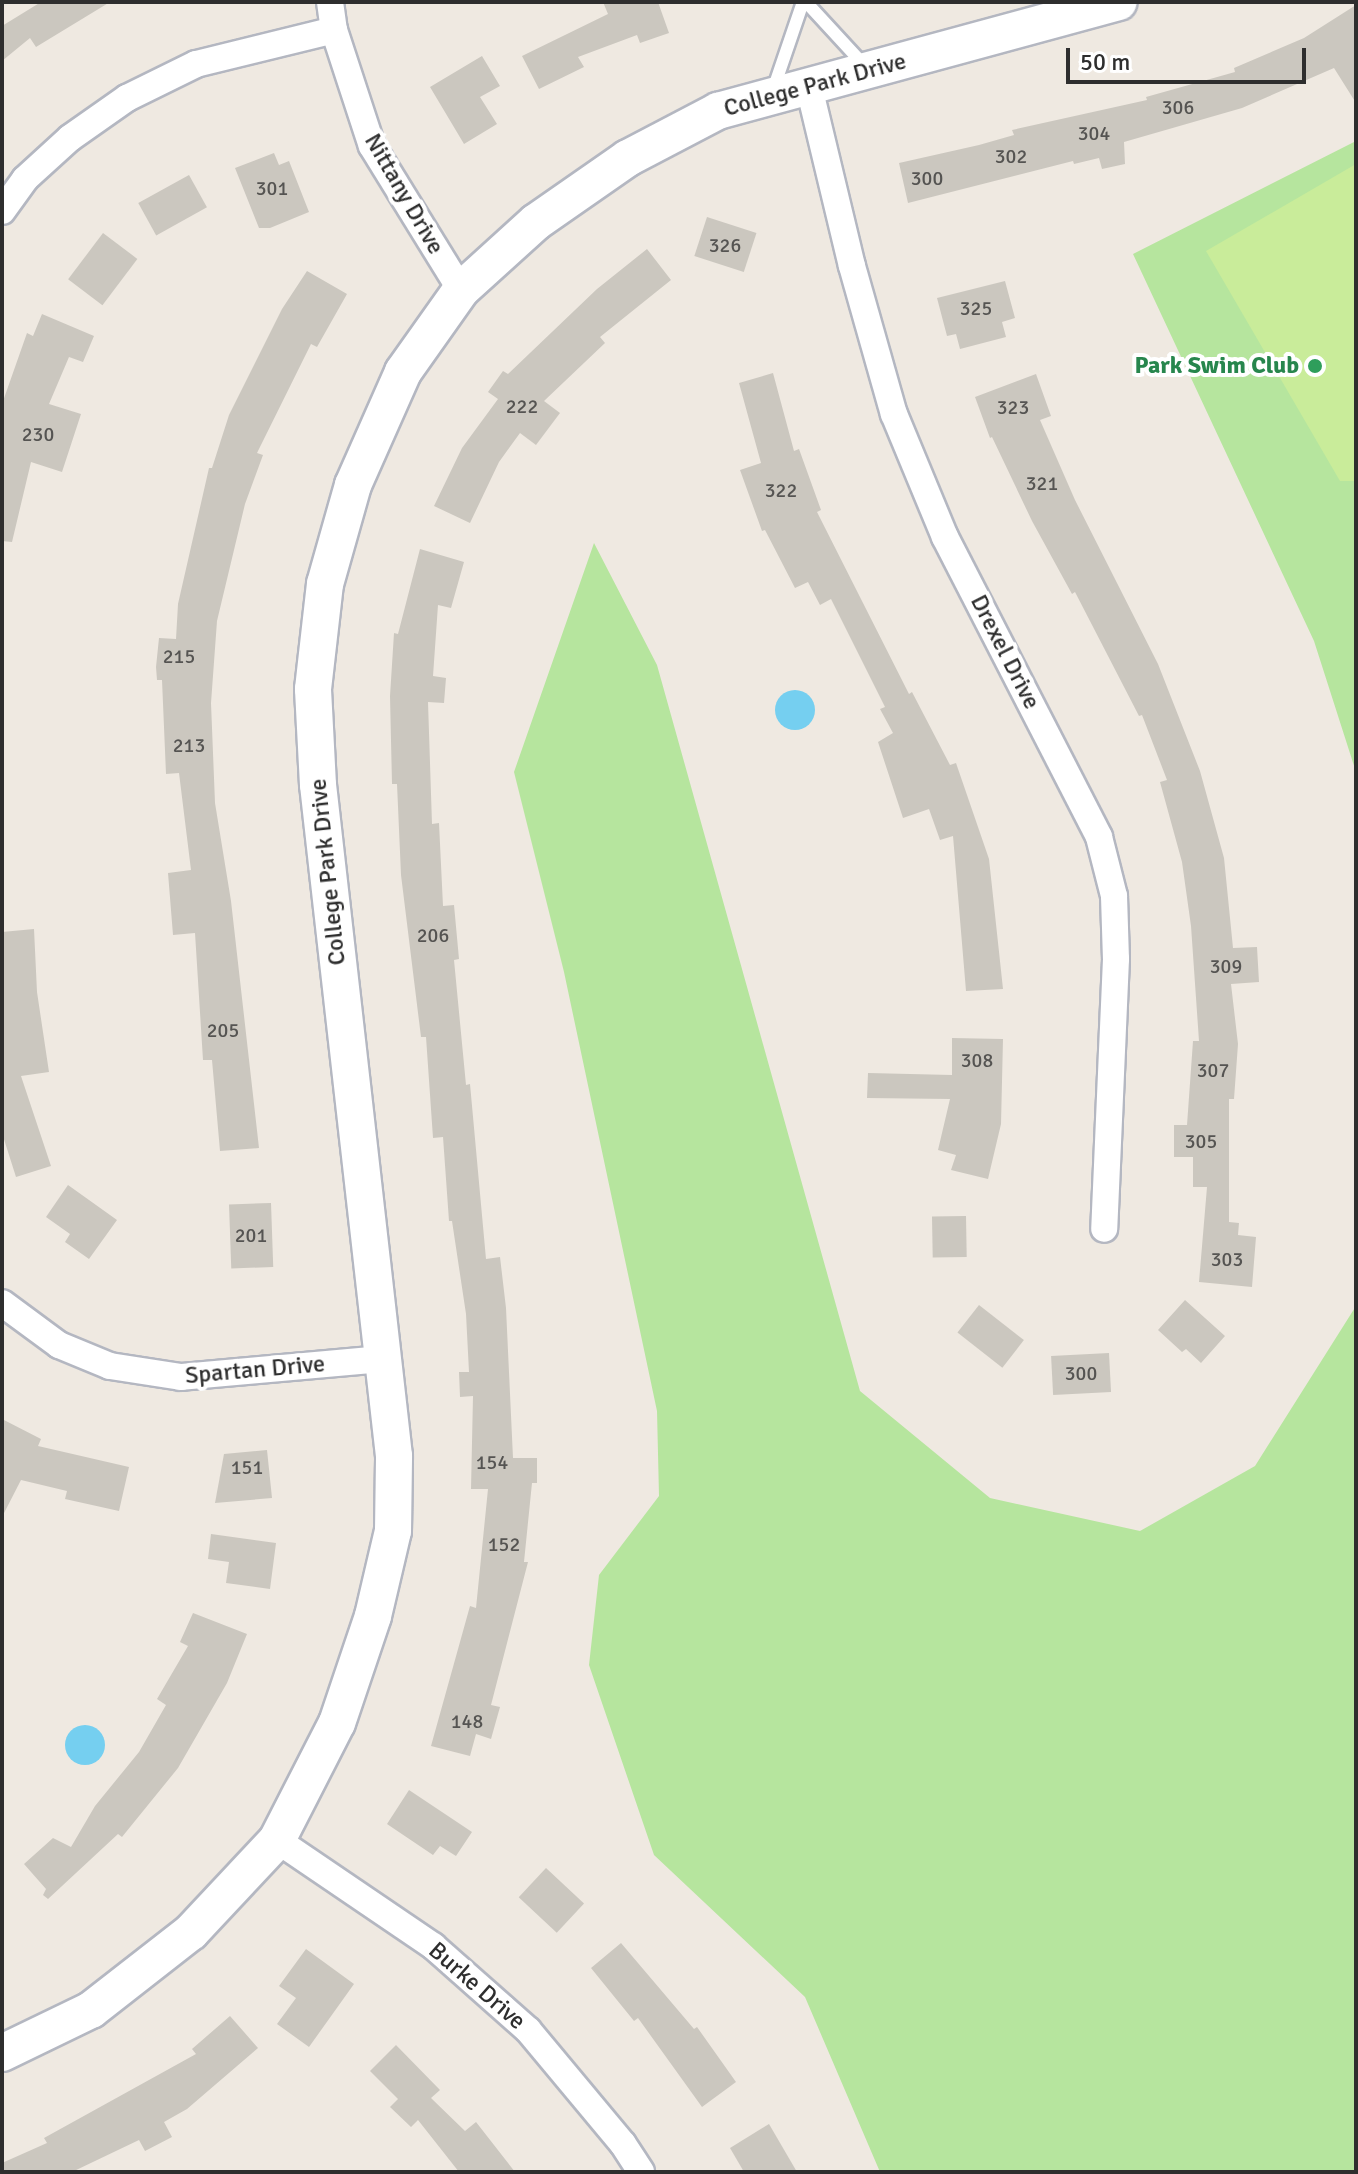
<!DOCTYPE html>
<style>
body{margin:0}
#map{position:relative;width:1358px;height:2174px;overflow:hidden;background:#efe9e1;font-family:Signika,sans-serif}
div>[style]{position:absolute}
.green>*{inset:0;background:#b6e59e}
.pitch>*{inset:0;background:#c9ec9a}
.water>*{inset:0;background:#75cff0}
.round{border-radius:50%}
.building>*{inset:0;background:#cbc7bf;transform-origin:0 0}
.roads{filter:drop-shadow(2px 0 #b4b7c1) drop-shadow(-2px 0 #b4b7c1) drop-shadow(0 2px #b4b7c1) drop-shadow(0 -2px #b4b7c1)}
.lane>*{height:12px;margin:-6px;padding:0 6px;transform-origin:6px;border-radius:6px;background:#fff}
.street>*{height:26px;margin:-13px;padding:0 13px;transform-origin:13px;border-radius:13px;background:#fff}
.secondary>*{height:36px;margin:-18px;padding:0 18px;transform-origin:18px;border-radius:18px;background:#fff}
.dots>*{width:22px;height:22px;translate:-50% -50%;box-sizing:border-box;border:4px solid #fff;border-radius:50%}
span{translate:-50% -50%;white-space:nowrap;text-align:center;line-height:1.15;-webkit-text-stroke:8px #fff;paint-order:stroke}
.number-label{font-size:20px;color:#555452}
.number-label span{-webkit-text-stroke-width:0}
.street-label{font-size:24px;color:#2e2e2e}
.leisure-label{font-size:24px;color:#27864d;font-weight:700}
.right{translate:-100% -50%;text-align:right}
.frame{position:absolute;inset:0;border:4px solid #2e2e2e;pointer-events:none}
.scale{position:absolute;left:1066px;top:48px;width:240px;height:36px;box-sizing:border-box;border:4px solid #2e2e2e;border-top:0;padding-left:10px;font-size:24px;line-height:28px;white-space:nowrap;color:#2e2e2e;-webkit-text-stroke:6px #fff;paint-order:stroke}
</style>
<div id="map">
<div class="green">
<i style="clip-path:polygon(1356px 141px,1356px 772px,1314px 641px,1133px 254px)"></i>
<i style="clip-path:polygon(594px 543px,657px 665px,860px 1391px,990px 1498px,1140px 1531px,1255px 1466px,1356px 1306px,1356px 2172px,880px 2172px,805px 1997px,654px 1855px,589px 1665px,599px 1575px,659px 1496px,657px 1411px,564px 972px,514px 772px)"></i>
</div>
<div class="pitch">
<i style="clip-path:polygon(1356px 164px,1356px 481px,1340px 481px,1206px 251px)"></i>
</div>
<div class="water">
<i class="round" style="left:775px;top:690px;width:40px;height:40px"></i>
<i class="round" style="left:65px;top:1725px;width:40px;height:40px"></i>
</div>
<div class="building">
<i style="clip-path:polygon(41px 2px,110px 2px,36px 47px,30px 38px,2px 61px,2px 26px)"></i>
<i style="clip-path:polygon(603px 2px,658px 2px,669px 33px,640px 43px,637px 35px,578px 57px,584px 67px,539px 89px,522px 56px,608px 14px)"></i>
<i style="clip-path:polygon(1356px 5px,1356px 103px,1334px 68px,1242px 108px,1124px 142px,1125px 164px,1102px 169px,1099px 158px,1074px 164px,1073px 161px,908px 203px,899px 163px,979px 145px,1014px 135px,1012px 130px,1147px 100px,1146px 97px,1235px 72px,1234px 68px,1304px 38px)"></i>
<i style="clip-path:polygon(482px 56px,500px 86px,480px 97px,497px 124px,464px 144px,430px 87px)"></i>
<i style="clip-path:polygon(274px 153px,279px 165px,289px 161px,309px 212px,270px 228px,259px 228px,235px 168px)"></i>
<i style="left:189px;top:175px;width:37px;height:58px;rotate:61deg"></i>
<i style="left:707px;top:217px;width:52px;height:41px;rotate:18deg"></i>
<i style="left:103px;top:233px;width:43px;height:58px;rotate:37deg"></i>
<i style="clip-path:polygon(647px 249px,671px 280px,600px 337px,605px 343px,544px 401px,560px 413px,536px 445px,520px 433px,499px 462px,470px 523px,434px 506px,462px 448px,498px 399px,488px 392px,503px 371px,508px 374px,597px 289px)"></i>
<i style="clip-path:polygon(307px 271px,347px 294px,317px 347px,311px 344px,257px 453px,263px 455px,245px 504px,217px 621px,211px 703px,215px 803px,231px 901px,259px 1148px,220px 1151px,212px 1060px,203px 1060px,195px 933px,173px 935px,168px 873px,191px 870px,179px 773px,166px 774px,162px 680px,157px 680px,156px 667px,159px 638px,176px 639px,178px 604px,209px 468px,212px 468px,229px 415px,282px 309px)"></i>
<i style="clip-path:polygon(1005px 281px,1015px 318px,1002px 322px,1006px 337px,960px 349px,956px 334px,947px 336px,937px 298px)"></i>
<i style="clip-path:polygon(42px 314px,94px 336px,83px 362px,69px 357px,49px 404px,81px 414px,62px 472px,31px 462px,12px 542px,2px 541px,2px 404px,27px 333px,33px 336px)"></i>
<i style="clip-path:polygon(773px 373px,794px 451px,799px 449px,821px 510px,817px 512px,909px 694px,912px 692px,950px 765px,956px 763px,989px 859px,1003px 989px,966px 991px,953px 836px,940px 840px,929px 809px,903px 818px,878px 742px,893px 733px,880px 709px,885px 707px,831px 599px,820px 605px,808px 582px,795px 588px,765px 530px,762px 531px,740px 470px,761px 463px,739px 383px)"></i>
<i style="clip-path:polygon(1036px 374px,1051px 416px,1040px 420px,1075px 500px,1158px 664px,1200px 771px,1224px 858px,1233px 948px,1257px 947px,1259px 982px,1231px 984px,1238px 1044px,1234px 1099px,1229px 1099px,1229px 1222px,1239px 1223px,1238px 1235px,1256px 1237px,1252px 1287px,1199px 1282px,1207px 1187px,1193px 1187px,1193px 1157px,1174px 1157px,1174px 1125px,1187px 1125px,1193px 1041px,1199px 1041px,1191px 926px,1182px 862px,1160px 782px,1167px 780px,1142px 715px,1139px 716px,1075px 592px,1072px 594px,1032px 521px,992px 437px,990px 438px,975px 397px)"></i>
<i style="clip-path:polygon(420px 549px,464px 562px,451px 608px,438px 605px,433px 676px,446px 678px,444px 703px,428px 702px,432px 824px,439px 823px,443px 906px,454px 905px,459px 959px,454px 960px,466px 1085px,470px 1084px,486px 1259px,500px 1257px,506px 1308px,513px 1458px,537px 1458px,537px 1483px,532px 1483px,524px 1562px,528px 1562px,491px 1705px,500px 1707px,491px 1739px,476px 1734px,470px 1756px,431px 1746px,470px 1606px,476px 1608px,488px 1489px,471px 1489px,473px 1396px,460px 1397px,459px 1372px,469px 1372px,466px 1314px,452px 1221px,449px 1221px,443px 1137px,433px 1138px,426px 1037px,421px 1037px,401px 875px,397px 784px,392px 784px,390px 696px,394px 633px,398px 634px)"></i>
<i style="clip-path:polygon(34px 929px,37px 992px,49px 1072px,21px 1076px,51px 1166px,16px 1177px,2px 1133px,2px 932px)"></i>
<i style="clip-path:polygon(952px 1038px,1003px 1039px,1001px 1124px,988px 1179px,951px 1170px,956px 1155px,938px 1150px,950px 1099px,867px 1098px,868px 1073px,952px 1075px)"></i>
<i style="clip-path:polygon(68px 1185px,117px 1220px,89px 1259px,65px 1242px,70px 1234px,46px 1217px)"></i>
<i style="left:271px;top:1203px;width:64px;height:42px;rotate:88deg"></i>
<i style="left:966px;top:1216px;width:41px;height:34px;rotate:89deg"></i>
<i style="clip-path:polygon(1185px 1300px,1225px 1336px,1201px 1363px,1186px 1349px,1182px 1352px,1158px 1330px)"></i>
<i style="left:979px;top:1305px;width:57px;height:35px;rotate:38deg"></i>
<i style="left:1109px;top:1353px;width:39px;height:58px;rotate:87deg"></i>
<i style="clip-path:polygon(2px 1419px,41px 1439px,38px 1446px,129px 1467px,119px 1511px,65px 1499px,67px 1491px,21px 1480px,2px 1517px)"></i>
<i style="clip-path:polygon(267px 1450px,272px 1498px,215px 1503px,224px 1454px)"></i>
<i style="clip-path:polygon(211px 1534px,276px 1543px,270px 1589px,226px 1583px,229px 1562px,208px 1559px)"></i>
<i style="clip-path:polygon(193px 1613px,247px 1634px,227px 1683px,178px 1768px,122px 1837px,118px 1834px,48px 1899px,43px 1895px,46px 1889px,24px 1864px,53px 1838px,71px 1847px,95px 1806px,139px 1752px,166px 1705px,157px 1699px,188px 1646px,180px 1642px)"></i>
<i style="clip-path:polygon(409px 1790px,472px 1832px,456px 1856px,440px 1846px,433px 1855px,387px 1824px)"></i>
<i style="left:546px;top:1868px;width:52px;height:40px;rotate:43deg"></i>
<i style="clip-path:polygon(621px 1943px,694px 2029px,697px 2027px,736px 2082px,702px 2107px,638px 2018px,634px 2021px,591px 1968px)"></i>
<i style="clip-path:polygon(306px 1949px,354px 1984px,309px 2047px,277px 2024px,296px 1998px,279px 1986px)"></i>
<i style="clip-path:polygon(230px 2016px,258px 2048px,187px 2109px,164px 2122px,172px 2137px,145px 2151px,139px 2140px,72px 2172px,2px 2172px,2px 2163px,47px 2143px,44px 2138px,196px 2054px,192px 2049px)"></i>
<i style="clip-path:polygon(396px 2045px,440px 2090px,431px 2098px,465px 2131px,476px 2122px,515px 2172px,459px 2172px,418px 2120px,411px 2127px,390px 2107px,398px 2099px,370px 2071px)"></i>
<i style="clip-path:polygon(769px 2124px,797px 2172px,744px 2172px,730px 2148px)"></i>
</div>
<div class="roads">
<div class="lane">
<i style="left:806px;top:2px;width:86px;rotate:47.4deg"></i>
<i style="left:773px;top:90px;width:93px;rotate:-71.2deg"></i>
</div>
<div class="street">
<i style="left:330px;top:2px;width:28px;rotate:82deg"></i>
<i style="left:334px;top:30px;width:122px;rotate:71.9deg"></i>
<i style="left:372px;top:146px;width:169px;rotate:58.3deg"></i>
<i style="left:809px;top:87px;width:184px;rotate:76.5deg"></i>
<i style="left:852px;top:266px;width:154px;rotate:74.2deg"></i>
<i style="left:894px;top:414px;width:133px;rotate:67.5deg"></i>
<i style="left:945px;top:537px;width:337px;rotate:62.8deg"></i>
<i style="left:1099px;top:837px;width:61px;rotate:75.7deg"></i>
<i style="left:1114px;top:896px;width:63px;rotate:88.2deg"></i>
<i style="left:1116px;top:959px;width:270px;rotate:92.5deg"></i>
<i style="left:2px;top:211px;width:39px;rotate:-54deg"></i>
<i style="left:25px;top:179px;width:61px;rotate:-42.3deg"></i>
<i style="left:70px;top:138px;width:70px;rotate:-35.1deg"></i>
<i style="left:127px;top:98px;width:77px;rotate:-26.2deg"></i>
<i style="left:196px;top:64px;width:142px;rotate:-13.8deg"></i>
<i style="left:2px;top:1303px;width:71px;rotate:36.4deg"></i>
<i style="left:59px;top:1345px;width:55px;rotate:22.4deg"></i>
<i style="left:110px;top:1366px;width:72px;rotate:8.8deg"></i>
<i style="left:181px;top:1377px;width:203px;rotate:-5.1deg"></i>
<i style="left:277px;top:1840px;width:189px;rotate:34.2deg"></i>
<i style="left:433px;top:1946px;width:127px;rotate:41.5deg"></i>
<i style="left:528px;top:2030px;width:148px;rotate:50.2deg"></i>
<i style="left:623px;top:2144px;width:33px;rotate:57deg"></i>
</div>
<div class="secondary">
<i style="left:2px;top:2053px;width:99px;rotate:-25.8deg"></i>
<i style="left:91px;top:2010px;width:127px;rotate:-38deg"></i>
<i style="left:191px;top:1932px;width:126px;rotate:-46.9deg"></i>
<i style="left:277px;top:1840px;width:131px;rotate:-62.9deg"></i>
<i style="left:337px;top:1723px;width:113px;rotate:-71.4deg"></i>
<i style="left:373px;top:1616px;width:87px;rotate:-76.8deg"></i>
<i style="left:393px;top:1531px;width:75px;rotate:-89.2deg"></i>
<i style="left:394px;top:1456px;width:675px;rotate:-96.46deg"></i>
<i style="left:318px;top:785px;width:96px;rotate:-93deg"></i>
<i style="left:313px;top:689px;width:106px;rotate:-83.5deg"></i>
<i style="left:325px;top:584px;width:103px;rotate:-74.2deg"></i>
<i style="left:353px;top:485px;width:124px;rotate:-66.1deg"></i>
<i style="left:403px;top:372px;width:100px;rotate:-54.7deg"></i>
<i style="left:461px;top:290px;width:101px;rotate:-42.2deg"></i>
<i style="left:536px;top:222px;width:112px;rotate:-34.8deg"></i>
<i style="left:628px;top:158px;width:102px;rotate:-27.6deg"></i>
<i style="left:718px;top:111px;width:415px;rotate:-15.2deg"></i>
</div>
</div>
<div class="dots">
<i style="left:1315px;top:366px;background:#2e9e5b"></i>
</div>
<div class="number-label">
<span style="left:1178px;top:107px">306</span>
<span style="left:1094px;top:133px">304</span>
<span style="left:1011px;top:156px">302</span>
<span style="left:927px;top:178px">300</span>
<span style="left:272px;top:188px">301</span>
<span style="left:725px;top:245px">326</span>
<span style="left:976px;top:308px">325</span>
<span style="left:522px;top:406px">222</span>
<span style="left:1013px;top:407px">323</span>
<span style="left:38px;top:434px">230</span>
<span style="left:1042px;top:483px">321</span>
<span style="left:781px;top:490px">322</span>
<span style="left:179px;top:656px">215</span>
<span style="left:189px;top:745px">213</span>
<span style="left:433px;top:935px">206</span>
<span style="left:1226px;top:966px">309</span>
<span style="left:223px;top:1030px">205</span>
<span style="left:977px;top:1060px">308</span>
<span style="left:1213px;top:1070px">307</span>
<span style="left:1201px;top:1141px">305</span>
<span style="left:251px;top:1235px">201</span>
<span style="left:1227px;top:1259px">303</span>
<span style="left:1081px;top:1373px">300</span>
<span style="left:492px;top:1462px">154</span>
<span style="left:247px;top:1467px">151</span>
<span style="left:504px;top:1544px">152</span>
<span style="left:467px;top:1721px">148</span>
</div>
<div class="street-label">
<span style="left:815px;top:85px;rotate:-15deg">College Park Drive</span>
<span style="left:404px;top:194px;rotate:60deg">Nittany Drive</span>
<span style="left:1005px;top:652px;rotate:63deg">Drexel Drive</span>
<span style="left:328px;top:872px;rotate:-96deg">College Park Drive</span>
<span style="left:255px;top:1370px;rotate:-5deg">Spartan Drive</span>
<span style="left:477px;top:1986px;rotate:41deg">Burke Drive</span>
</div>
<div class="leisure-label">
<span class="right" style="left:1299px;top:366px">Park Swim Club</span>
</div>
<div class="frame"></div>
<div class="scale">50 m</div>
</div>
